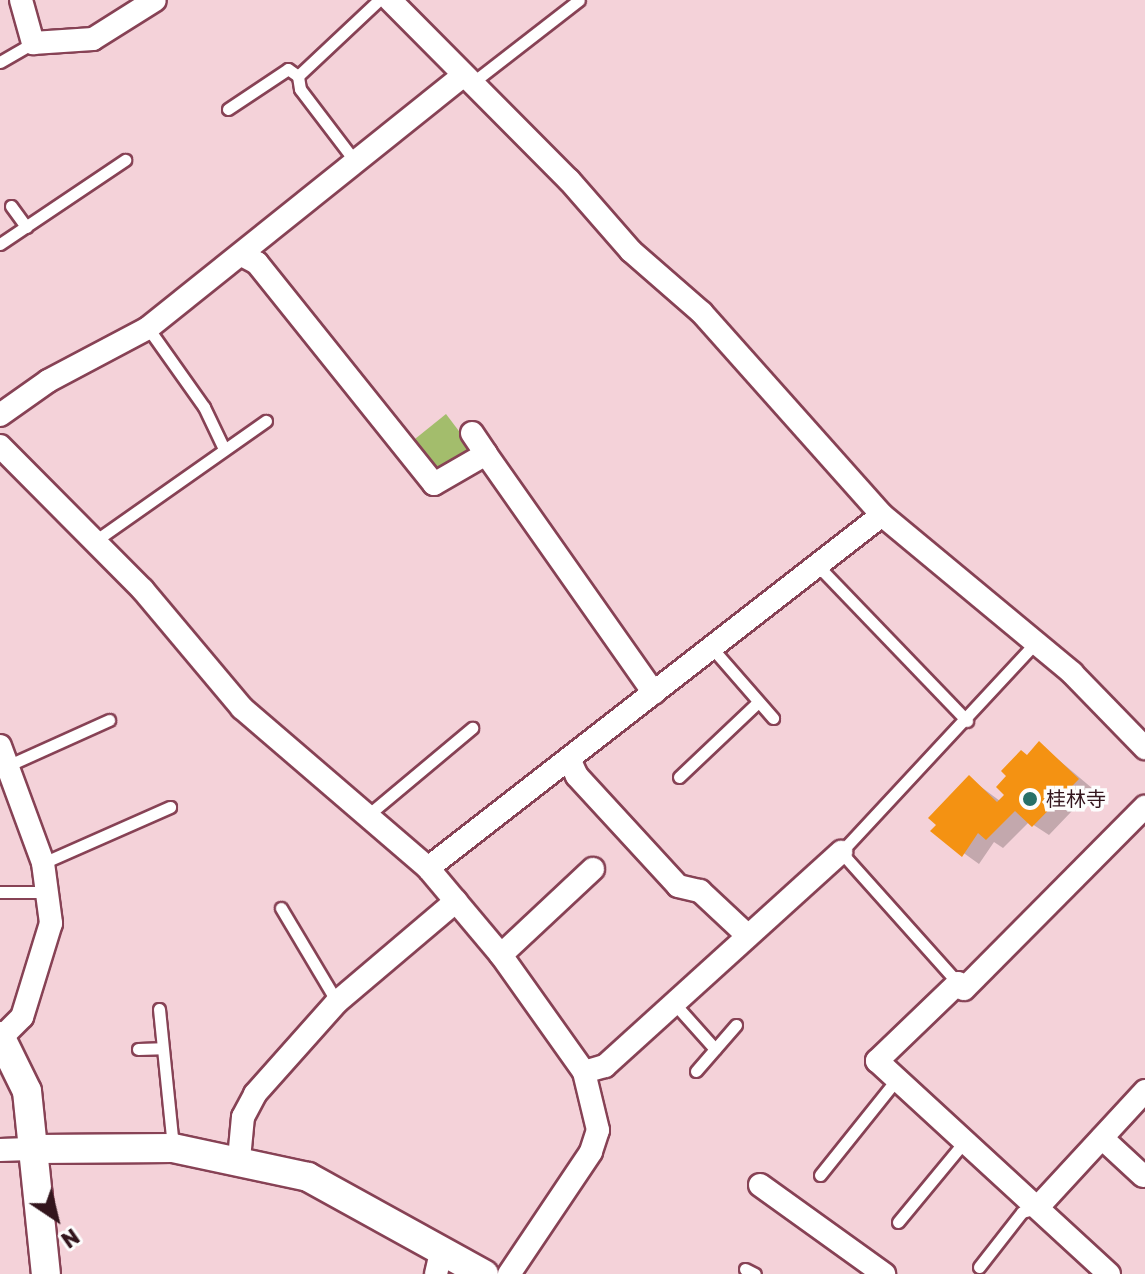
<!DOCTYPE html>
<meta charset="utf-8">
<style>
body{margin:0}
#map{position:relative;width:1145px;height:1274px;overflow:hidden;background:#f4d2d9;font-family:Rubik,"Noto Sans JP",sans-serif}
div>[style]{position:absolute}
.green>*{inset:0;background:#a3bd6c}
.shadow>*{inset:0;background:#0003}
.building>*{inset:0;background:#f49212}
.roads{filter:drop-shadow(2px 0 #874255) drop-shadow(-2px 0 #874255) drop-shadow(0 2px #874255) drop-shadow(0 -2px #874255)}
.service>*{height:11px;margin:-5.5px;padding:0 5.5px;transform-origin:5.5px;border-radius:5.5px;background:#fff}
.minor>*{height:22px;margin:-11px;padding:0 11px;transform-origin:11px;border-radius:11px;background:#fff}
.tertiary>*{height:28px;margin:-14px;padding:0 14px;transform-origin:14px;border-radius:14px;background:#fff}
.dots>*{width:22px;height:22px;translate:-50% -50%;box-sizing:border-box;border:4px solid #fdfdfd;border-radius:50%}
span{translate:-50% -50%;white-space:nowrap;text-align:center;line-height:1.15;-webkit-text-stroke:7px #fdfdfd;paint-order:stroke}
.poi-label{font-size:20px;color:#33151d}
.left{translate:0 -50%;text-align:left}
.north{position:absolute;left:16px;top:1178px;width:80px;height:80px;-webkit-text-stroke:6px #fdfdfd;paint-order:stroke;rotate:145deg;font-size:22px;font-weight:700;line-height:32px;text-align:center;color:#33151d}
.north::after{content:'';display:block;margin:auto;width:28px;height:36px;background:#33151d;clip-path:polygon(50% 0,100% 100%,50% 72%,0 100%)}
</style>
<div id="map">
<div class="green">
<i style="clip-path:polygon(446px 414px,471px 447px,469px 457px,440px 472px,410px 443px)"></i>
</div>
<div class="shadow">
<i style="clip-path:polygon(1040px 744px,1093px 789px,1049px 835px,1029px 822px,1003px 848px,994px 842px,979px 864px,933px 831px,969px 778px,1000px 801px)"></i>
</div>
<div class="building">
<i style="clip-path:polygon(1039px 741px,1079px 779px,1032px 827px,1015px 811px,986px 840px,978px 833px,962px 857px,930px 831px,936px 825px,928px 818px,969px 775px,997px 802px,1004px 795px,996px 787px,1006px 776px,1001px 771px,1021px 750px,1027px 755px)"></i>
</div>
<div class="roads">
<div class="service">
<i style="left:0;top:62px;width:38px;rotate:-30deg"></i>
<i style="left:472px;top:83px;width:135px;rotate:-37.8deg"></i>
<i style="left:228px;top:109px;width:72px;rotate:-33.7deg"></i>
<i style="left:288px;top:69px;width:12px;rotate:35deg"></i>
<i style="left:354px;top:160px;width:89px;rotate:-127.3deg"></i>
<i style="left:300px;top:89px;width:13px;rotate:-99deg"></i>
<i style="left:298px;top:76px;width:111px;rotate:-43.2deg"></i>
<i style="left:11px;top:206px;width:26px;rotate:54deg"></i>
<i style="left:0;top:244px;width:151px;rotate:-33.9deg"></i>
<i style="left:148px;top:328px;width:97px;rotate:54.7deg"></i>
<i style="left:204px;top:407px;width:47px;rotate:64.5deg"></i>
<i style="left:95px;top:541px;width:209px;rotate:-35.1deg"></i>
<i style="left:818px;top:566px;width:215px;rotate:46.1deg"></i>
<i style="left:712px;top:648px;width:93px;rotate:48.9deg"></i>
<i style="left:7px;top:766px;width:112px;rotate:-24.3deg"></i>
<i style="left:679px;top:777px;width:108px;rotate:-43.5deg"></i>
<i style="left:368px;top:815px;width:136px;rotate:-39.9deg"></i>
<i style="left:43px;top:863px;width:139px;rotate:-23.8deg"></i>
<i style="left:0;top:892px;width:48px"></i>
<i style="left:281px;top:908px;width:109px;rotate:59.2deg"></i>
<i style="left:958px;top:983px;width:176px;rotate:-131.8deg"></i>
<i style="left:841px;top:852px;width:284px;rotate:-47.1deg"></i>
<i style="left:673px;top:1002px;width:63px;rotate:48.2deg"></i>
<i style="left:159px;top:1009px;width:140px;rotate:84.2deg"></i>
<i style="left:138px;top:1049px;width:24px;rotate:-2deg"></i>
<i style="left:696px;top:1071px;width:61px;rotate:-49deg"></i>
<i style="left:820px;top:1175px;width:123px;rotate:-51.3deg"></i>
<i style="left:898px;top:1222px;width:105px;rotate:-50.4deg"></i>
<i style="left:979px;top:1267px;width:70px;rotate:-52deg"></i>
<i style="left:1022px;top:1212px;width:16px;rotate:-15deg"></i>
<i style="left:745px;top:1269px;width:11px;rotate:27deg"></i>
</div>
<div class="minor">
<i style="left:21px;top:0;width:45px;rotate:74.4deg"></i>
<i style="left:33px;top:43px;width:60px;rotate:-3.8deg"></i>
<i style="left:93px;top:39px;width:73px;rotate:-32.2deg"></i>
<i style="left:390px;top:0;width:254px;rotate:45.2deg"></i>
<i style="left:569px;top:180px;width:94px;rotate:48.9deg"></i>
<i style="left:631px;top:251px;width:94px;rotate:41.1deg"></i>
<i style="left:702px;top:313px;width:271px;rotate:48.3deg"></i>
<i style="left:882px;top:515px;width:247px;rotate:39.7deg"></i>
<i style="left:1072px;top:673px;width:105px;rotate:45.8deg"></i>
<i style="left:242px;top:255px;width:17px;rotate:28deg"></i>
<i style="left:257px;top:263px;width:283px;rotate:51.3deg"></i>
<i style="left:434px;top:484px;width:60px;rotate:-30deg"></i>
<i style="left:486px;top:454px;width:292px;rotate:54.9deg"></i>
<i style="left:0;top:415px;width:59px;rotate:-35.3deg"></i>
<i style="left:48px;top:381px;width:113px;rotate:-27.9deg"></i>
<i style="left:148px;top:328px;width:401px;rotate:-38.7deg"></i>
<i style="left:472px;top:433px;width:25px;rotate:56deg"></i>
<i style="left:0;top:446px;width:203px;rotate:45.2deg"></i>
<i style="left:143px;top:590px;width:154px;rotate:50deg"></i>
<i style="left:242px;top:708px;width:245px;rotate:40.7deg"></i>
<i style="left:428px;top:868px;width:114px;rotate:50deg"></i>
<i style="left:501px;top:955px;width:143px;rotate:54.6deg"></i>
<i style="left:584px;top:1072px;width:60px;rotate:76.4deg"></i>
<i style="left:598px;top:1130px;width:23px;rotate:108deg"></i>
<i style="left:591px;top:1152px;width:147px;rotate:123.9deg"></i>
<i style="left:0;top:746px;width:125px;rotate:69.8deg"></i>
<i style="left:43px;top:863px;width:61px;rotate:82.4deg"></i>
<i style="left:51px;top:923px;width:98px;rotate:107.1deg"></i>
<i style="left:22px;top:1017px;width:28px;rotate:135deg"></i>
<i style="left:569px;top:759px;width:19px;rotate:65deg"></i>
<i style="left:577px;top:776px;width:149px;rotate:47.4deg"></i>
<i style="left:678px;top:886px;width:23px;rotate:13deg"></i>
<i style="left:700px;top:891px;width:64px;rotate:43.1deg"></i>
<i style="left:428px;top:868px;width:575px;rotate:-37.87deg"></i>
<i style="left:501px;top:955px;width:126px;rotate:-43.1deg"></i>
<i style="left:584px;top:1072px;width:22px;rotate:-16deg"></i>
<i style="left:605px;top:1066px;width:319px;rotate:-42.2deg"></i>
<i style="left:1102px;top:1138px;width:56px;rotate:42.8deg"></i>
<i style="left:0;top:1150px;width:37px;rotate:-2deg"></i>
<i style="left:239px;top:1159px;width:42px;rotate:-84.6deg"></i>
<i style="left:243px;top:1117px;width:26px;rotate:-62deg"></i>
<i style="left:255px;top:1094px;width:123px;rotate:-48.3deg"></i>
<i style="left:337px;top:1002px;width:156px;rotate:-40.3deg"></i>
<i style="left:760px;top:1185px;width:153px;rotate:35.7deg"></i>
<i style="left:1038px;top:1207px;width:158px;rotate:-47.3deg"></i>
<i style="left:436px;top:1274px;width:23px;rotate:-77deg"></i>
<i style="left:1109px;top:1274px;width:315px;rotate:-137.4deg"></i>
<i style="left:877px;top:1061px;width:112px;rotate:-43.9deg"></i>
<i style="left:958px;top:983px;width:8px;rotate:45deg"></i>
<i style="left:964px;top:989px;width:257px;rotate:-45.2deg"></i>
</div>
<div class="tertiary">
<i style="left:0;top:1036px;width:61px;rotate:63.9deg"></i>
<i style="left:27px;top:1091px;width:184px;rotate:84.1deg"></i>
<i style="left:37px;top:1149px;width:136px;rotate:-0.4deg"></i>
<i style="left:173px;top:1148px;width:138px;rotate:12.1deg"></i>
<i style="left:308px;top:1177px;width:201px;rotate:28.9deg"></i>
</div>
</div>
<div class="dots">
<i style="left:1030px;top:799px;background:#297067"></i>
</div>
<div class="poi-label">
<span class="left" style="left:1046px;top:799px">桂林寺</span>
</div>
<div class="north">N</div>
</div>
